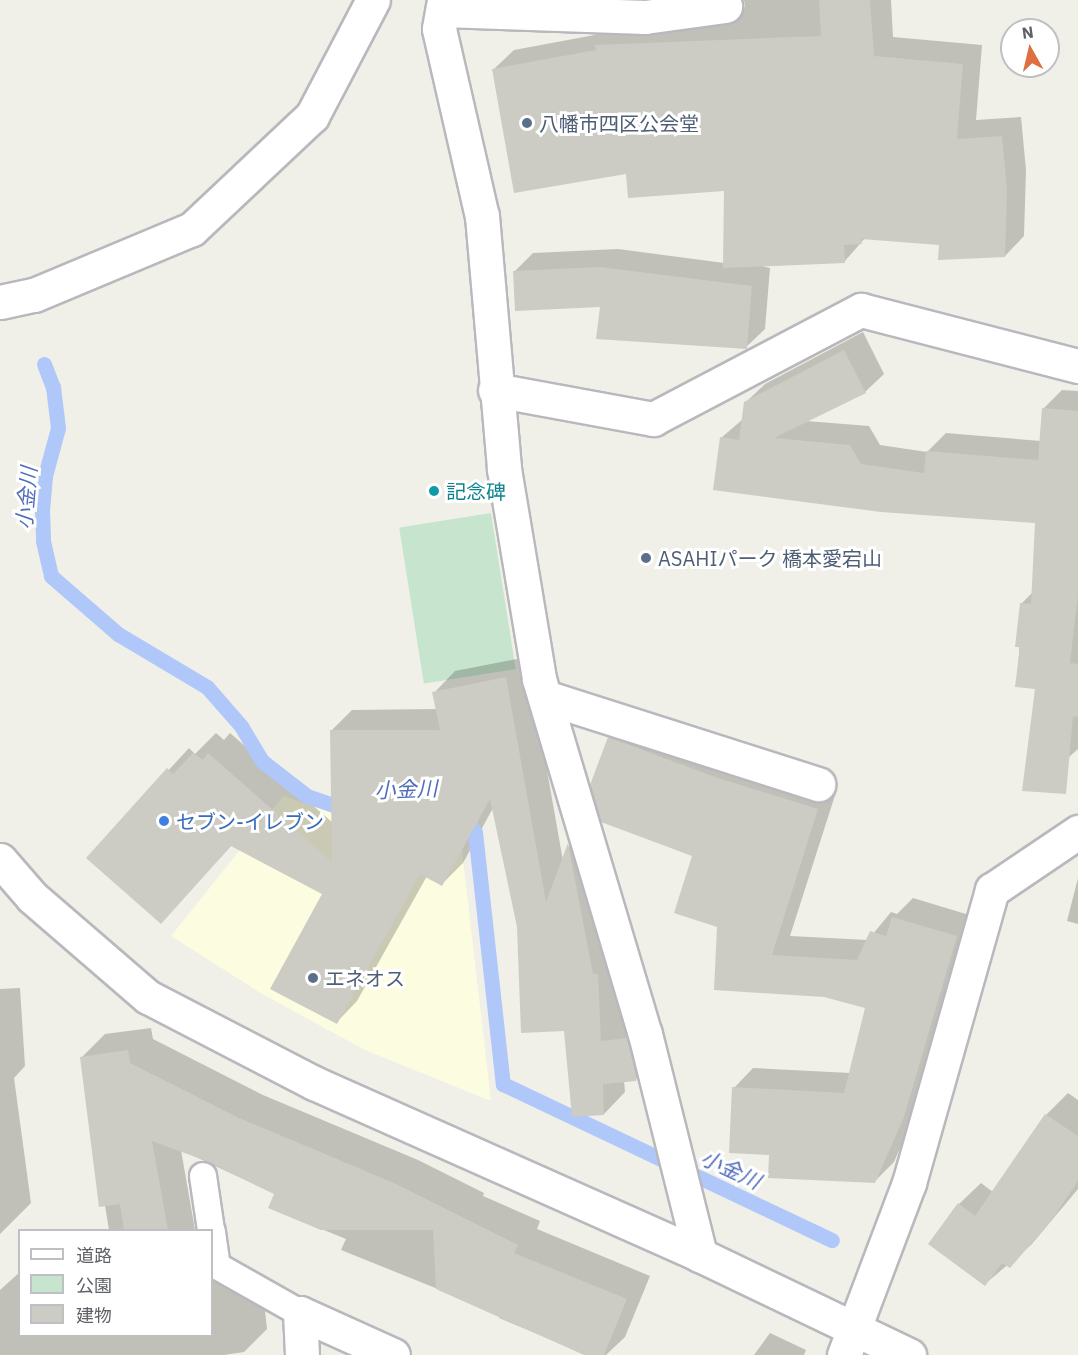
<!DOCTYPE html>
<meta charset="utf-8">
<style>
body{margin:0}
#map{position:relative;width:1078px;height:1355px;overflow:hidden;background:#f0f0e8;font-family:"IBM Plex Sans","Noto Sans JP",sans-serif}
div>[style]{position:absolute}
.commercial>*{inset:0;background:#fcfce1}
.green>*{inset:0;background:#c7e5ce;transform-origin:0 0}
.shadow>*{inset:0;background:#0003}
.stream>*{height:15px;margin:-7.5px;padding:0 7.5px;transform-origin:7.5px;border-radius:7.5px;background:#afc8f9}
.building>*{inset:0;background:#cccbc4}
.roads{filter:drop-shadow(2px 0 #b8b8bd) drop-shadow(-2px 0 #b8b8bd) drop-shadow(0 2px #b8b8bd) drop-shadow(0 -2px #b8b8bd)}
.service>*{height:26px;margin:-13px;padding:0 13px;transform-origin:13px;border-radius:13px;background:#fff}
.minor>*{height:33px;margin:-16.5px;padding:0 16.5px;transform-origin:16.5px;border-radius:16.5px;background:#fff}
.tertiary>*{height:33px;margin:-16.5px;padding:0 16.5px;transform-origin:16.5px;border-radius:16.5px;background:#fff}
.dots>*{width:16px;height:16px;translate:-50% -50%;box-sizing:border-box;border:3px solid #fff;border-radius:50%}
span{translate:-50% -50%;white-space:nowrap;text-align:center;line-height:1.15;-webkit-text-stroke:6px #fff;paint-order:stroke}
.service-label{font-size:20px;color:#4e5e75}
.left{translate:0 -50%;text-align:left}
.culture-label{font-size:20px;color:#0d838f}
.shop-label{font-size:20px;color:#366cbe}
.water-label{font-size:21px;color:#516dbc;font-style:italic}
.legend{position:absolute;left:18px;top:1229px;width:195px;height:108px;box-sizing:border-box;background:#fff;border:2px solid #bfc0c2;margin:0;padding:8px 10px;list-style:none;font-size:18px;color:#5f6167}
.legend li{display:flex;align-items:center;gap:12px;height:30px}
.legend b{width:30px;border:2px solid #bfc0c2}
.north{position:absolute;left:1000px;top:18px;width:60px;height:60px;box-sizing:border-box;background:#fff;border:2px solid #bfc0c2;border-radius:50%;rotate:352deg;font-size:16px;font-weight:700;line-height:24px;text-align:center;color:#5f6167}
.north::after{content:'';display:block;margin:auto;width:21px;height:27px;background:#de7040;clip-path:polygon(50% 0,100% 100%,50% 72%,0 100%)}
</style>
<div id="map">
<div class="commercial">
<i style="clip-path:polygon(283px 796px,352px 819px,461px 842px,491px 1101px,365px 1050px,264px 995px,171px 936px)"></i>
</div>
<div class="green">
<i style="left:491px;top:513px;width:158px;height:93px;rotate:81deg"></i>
</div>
<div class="shadow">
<i style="clip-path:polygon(744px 0,891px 0,893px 37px,982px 45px,976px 120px,1021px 117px,1026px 170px,1024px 236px,1005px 256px,940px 243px,866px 237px,844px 262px,757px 265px,770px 268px,765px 329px,746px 347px,598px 338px,602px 305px,515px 271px,533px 253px,618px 249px,724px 263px,726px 189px,628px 172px,494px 69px,514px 50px,745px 7px)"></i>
<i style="clip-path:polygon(863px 332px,884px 374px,865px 392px,806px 421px,869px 426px,880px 445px,927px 452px,946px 433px,1041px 441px,1043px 409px,1062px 390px,1078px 391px,1078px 749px,1068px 758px,1037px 687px,1017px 685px,1022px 603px,1033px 592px,1037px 522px,721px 438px,743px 419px,745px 403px,765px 384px)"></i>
<i style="clip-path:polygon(527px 657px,563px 861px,570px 844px,589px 824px,619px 953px,622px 1020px,648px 1018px,657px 1058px,636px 1079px,624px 1080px,625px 1092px,604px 1114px,518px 927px,493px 808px,463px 863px,442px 884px,427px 876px,357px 1001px,336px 1023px,324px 893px,232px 845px,161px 922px,88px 858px,189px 748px,195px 754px,216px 733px,224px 740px,230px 733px,333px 823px,331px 731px,352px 710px,437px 709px,434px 693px,455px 671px)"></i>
<i style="clip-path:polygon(629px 718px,735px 758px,837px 789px,790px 936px,868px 940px,891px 912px,897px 914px,913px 898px,976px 917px,924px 1092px,894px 1162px,874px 1182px,770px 1154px,734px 1088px,753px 1068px,850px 1073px,867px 1007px,824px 995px,719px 926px,694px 855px,610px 738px)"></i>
<i style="clip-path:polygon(1078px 878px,1078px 924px,1067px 921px)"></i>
<i style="clip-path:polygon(20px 988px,25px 1066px,14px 1078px,31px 1203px,0 1234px,0 989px)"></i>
<i style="clip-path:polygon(151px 1028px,153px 1039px,263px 1095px,418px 1160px,484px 1193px,483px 1196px,540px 1221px,537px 1229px,650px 1276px,625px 1337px,606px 1355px,588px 1355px,499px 1318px,500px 1314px,341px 1250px,346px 1239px,270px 1208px,275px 1194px,181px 1150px,195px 1230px,109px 1230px,81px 1058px,105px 1034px)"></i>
<i style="clip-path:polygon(1068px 1093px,1078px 1100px,1078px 1189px,1031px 1245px,985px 1284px,959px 1204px,981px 1183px,993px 1192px,1046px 1115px)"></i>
<i style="clip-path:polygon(20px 1272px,20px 1336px,212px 1336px,212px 1280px,238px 1277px,240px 1296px,263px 1293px,267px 1329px,244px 1352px,224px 1355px,0 1355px,0 1290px)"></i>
<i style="clip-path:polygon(770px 1333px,806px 1350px,804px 1355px,754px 1355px)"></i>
</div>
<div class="stream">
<i style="left:44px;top:364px;width:25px;rotate:69deg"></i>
<i style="left:53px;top:387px;width:41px;rotate:83deg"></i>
<i style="left:58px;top:428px;width:50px;rotate:105.2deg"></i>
<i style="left:45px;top:476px;width:33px;rotate:95deg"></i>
<i style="left:42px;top:509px;width:32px;rotate:88deg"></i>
<i style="left:43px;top:541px;width:36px;rotate:77deg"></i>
<i style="left:51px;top:576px;width:89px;rotate:40.9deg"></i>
<i style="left:118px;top:634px;width:104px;rotate:30.8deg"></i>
<i style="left:207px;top:687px;width:52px;rotate:48.9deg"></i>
<i style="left:241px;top:726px;width:41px;rotate:59deg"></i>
<i style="left:262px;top:761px;width:57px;rotate:37.9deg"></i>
<i style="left:307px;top:796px;width:46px;rotate:18.8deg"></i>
<i style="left:461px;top:815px;width:22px;rotate:51deg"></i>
<i style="left:475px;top:832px;width:254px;rotate:83.7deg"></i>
<i style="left:503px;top:1084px;width:364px;rotate:25.4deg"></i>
</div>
<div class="building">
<i style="clip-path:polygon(819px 0,870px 0,874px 56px,963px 64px,957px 139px,1002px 136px,1007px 190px,1005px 257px,938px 260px,939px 245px,861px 239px,862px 244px,844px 245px,845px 263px,723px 268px,724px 191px,628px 198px,626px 174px,514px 193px,492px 69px,596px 50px,595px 45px,821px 36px)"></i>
<i style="clip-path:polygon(599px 267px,752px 286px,747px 349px,596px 339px,600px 307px,515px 311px,513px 271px)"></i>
<i style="clip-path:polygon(844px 350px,866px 393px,774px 438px,850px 445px,861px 464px,924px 473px,926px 451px,1038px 460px,1042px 408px,1078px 411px,1078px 594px,1070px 663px,1078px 664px,1078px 717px,1073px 716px,1066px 794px,1022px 791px,1035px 689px,1015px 687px,1020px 647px,1015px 647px,1020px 603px,1031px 604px,1035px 523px,881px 512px,713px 490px,720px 437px,739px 440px,744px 402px)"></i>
<i style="clip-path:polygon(506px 677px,546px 902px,568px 843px,593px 974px,598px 974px,601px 1041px,627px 1038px,636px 1075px,636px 1081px,603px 1084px,604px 1115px,572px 1117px,564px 1031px,521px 1033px,517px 927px,490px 799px,442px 886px,420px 874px,337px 1024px,270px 989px,322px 894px,231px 846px,161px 924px,86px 858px,167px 768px,173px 774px,193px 753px,203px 760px,208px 753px,332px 862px,330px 730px,440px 730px,432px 692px)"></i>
<i style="clip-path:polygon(608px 737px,715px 777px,818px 809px,772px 955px,857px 960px,870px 931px,886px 936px,892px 917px,957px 936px,904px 1117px,875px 1183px,768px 1178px,769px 1155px,729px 1153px,732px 1087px,844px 1093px,865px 1008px,824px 997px,714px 990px,717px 927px,674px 913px,692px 856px,601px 822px,590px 785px)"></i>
<i style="clip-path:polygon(128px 1050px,130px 1063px,239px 1118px,394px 1183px,518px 1245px,514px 1253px,627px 1299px,604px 1355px,584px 1355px,436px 1289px,433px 1230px,321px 1230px,268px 1208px,274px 1194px,209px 1162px,152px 1141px,168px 1230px,124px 1230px,120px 1204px,99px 1207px,80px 1057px)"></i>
<i style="clip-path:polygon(1045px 1114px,1078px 1136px,1078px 1181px,1051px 1221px,1010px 1268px,1002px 1263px,985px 1286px,928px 1244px,958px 1203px,975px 1216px)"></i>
</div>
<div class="roads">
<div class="service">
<i style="left:203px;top:1176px;width:55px;rotate:81.6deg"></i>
<i style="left:212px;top:1232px;width:34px;rotate:82deg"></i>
<i style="left:217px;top:1266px;width:95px;rotate:29.5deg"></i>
</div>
<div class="minor">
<i style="left:444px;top:0;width:29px;rotate:100deg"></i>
<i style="left:439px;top:29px;width:192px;rotate:77.1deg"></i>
<i style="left:482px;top:216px;width:254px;rotate:85deg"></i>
<i style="left:504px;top:469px;width:213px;rotate:80.5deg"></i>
<i style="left:539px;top:679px;width:370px;rotate:73.4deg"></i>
<i style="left:645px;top:1034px;width:228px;rotate:76deg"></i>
<i style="left:443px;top:10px;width:202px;rotate:2deg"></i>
<i style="left:645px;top:17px;width:81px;rotate:-7.8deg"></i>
<i style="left:0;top:302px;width:35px;rotate:-12deg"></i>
<i style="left:34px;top:295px;width:171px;rotate:-22.7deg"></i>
<i style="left:192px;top:229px;width:165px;rotate:-43.3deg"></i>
<i style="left:312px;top:116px;width:131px;rotate:-62.3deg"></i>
<i style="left:495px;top:390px;width:161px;rotate:10.4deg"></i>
<i style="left:653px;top:419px;width:235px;rotate:-27.7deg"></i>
<i style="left:861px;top:310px;width:224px;rotate:14.5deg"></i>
<i style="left:545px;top:697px;width:287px;rotate:17.7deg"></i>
<i style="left:302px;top:1355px;width:42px;rotate:-92.7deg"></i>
<i style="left:300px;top:1313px;width:102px;rotate:24.3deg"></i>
<i style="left:844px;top:1355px;width:184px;rotate:-69.3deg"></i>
<i style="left:909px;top:1183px;width:305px;rotate:-74.2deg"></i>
<i style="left:992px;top:890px;width:104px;rotate:-34deg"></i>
</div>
<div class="tertiary">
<i style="left:0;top:860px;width:49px;rotate:49.1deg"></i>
<i style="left:32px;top:897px;width:153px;rotate:40.8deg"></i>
<i style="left:148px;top:997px;width:187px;rotate:27.4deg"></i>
<i style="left:314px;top:1083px;width:423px;rotate:24deg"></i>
<i style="left:700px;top:1255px;width:232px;rotate:25.6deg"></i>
</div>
</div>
<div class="dots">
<i style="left:527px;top:123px;background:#5c6f8a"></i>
<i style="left:434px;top:491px;background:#0f9aa8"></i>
<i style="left:646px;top:558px;background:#5c6f8a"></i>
<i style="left:164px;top:821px;background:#3f7fe0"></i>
<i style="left:313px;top:978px;background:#5c6f8a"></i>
</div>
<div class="service-label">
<span class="left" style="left:539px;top:123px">八幡市四区公会堂</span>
<span class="left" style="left:658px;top:558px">ASAHIパーク 橋本愛宕山</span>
<span class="left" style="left:325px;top:978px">エネオス</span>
</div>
<div class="culture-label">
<span class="left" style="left:446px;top:491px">記念碑</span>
</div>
<div class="shop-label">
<span class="left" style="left:176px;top:821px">セブン-イレブン</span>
</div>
<div class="water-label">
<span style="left:26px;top:498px;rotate:-85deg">小金川</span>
<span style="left:406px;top:789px;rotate:-2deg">小金川</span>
<span style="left:731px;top:1169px;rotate:25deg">小金川</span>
</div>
<ul class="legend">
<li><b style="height:8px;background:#fff"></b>道路</li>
<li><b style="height:16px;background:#c7e5ce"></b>公園</li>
<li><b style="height:16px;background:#cccbc4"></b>建物</li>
</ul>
<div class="north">N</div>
</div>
